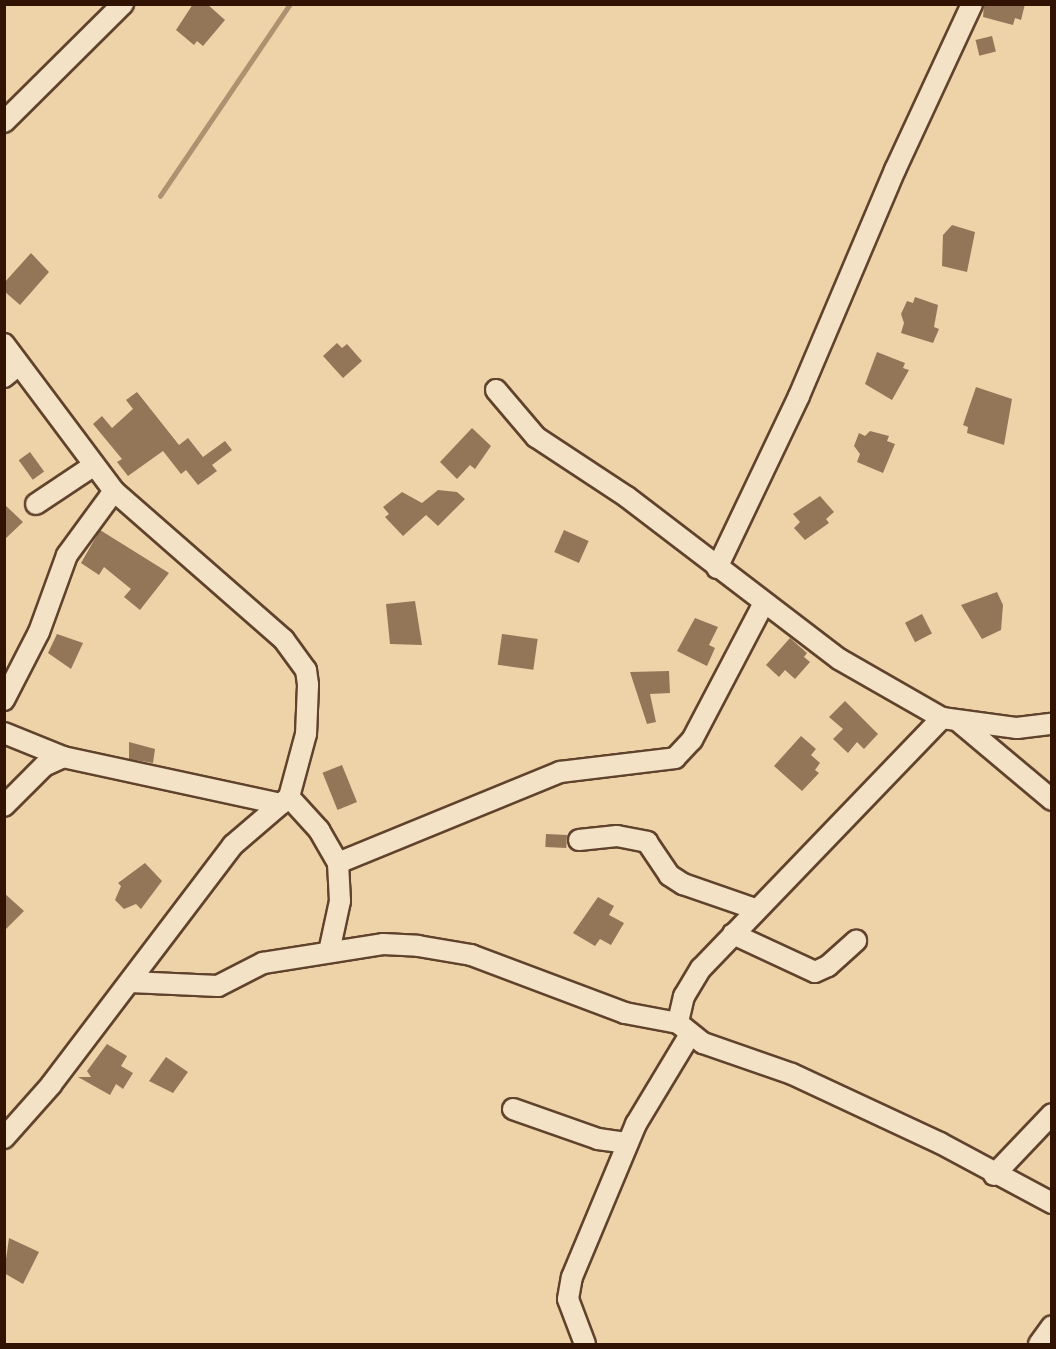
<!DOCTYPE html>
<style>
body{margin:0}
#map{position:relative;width:1056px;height:1349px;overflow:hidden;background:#eed2a8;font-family:"Old Standard TT",serif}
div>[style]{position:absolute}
.stream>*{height:4.5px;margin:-2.25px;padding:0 2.25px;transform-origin:2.25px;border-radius:2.25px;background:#ad9170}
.building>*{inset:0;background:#937658;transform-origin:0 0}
.roads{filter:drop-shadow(2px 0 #60432c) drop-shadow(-2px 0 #60432c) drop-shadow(0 2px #60432c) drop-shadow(0 -2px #60432c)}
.street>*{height:20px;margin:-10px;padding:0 10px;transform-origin:10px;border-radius:10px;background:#f4e2c6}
span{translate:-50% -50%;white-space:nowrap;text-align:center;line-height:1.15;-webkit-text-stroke:4.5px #f4e2c6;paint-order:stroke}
.frame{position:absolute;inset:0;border:6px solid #301302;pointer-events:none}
</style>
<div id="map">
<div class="stream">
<i style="left:160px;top:196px;width:232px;rotate:-55.9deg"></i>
</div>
<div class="building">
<i style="clip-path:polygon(193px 4px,207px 4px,225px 20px,203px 46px,197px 41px,194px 45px,176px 30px)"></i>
<i style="clip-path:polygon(984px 4px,1025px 4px,1021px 20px,1015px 18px,1013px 25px,983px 17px)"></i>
<i style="left:992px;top:36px;width:16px;height:17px;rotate:76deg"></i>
<i style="clip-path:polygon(952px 225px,975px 232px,967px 272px,942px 266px,943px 235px)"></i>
<i style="clip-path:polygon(31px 253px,49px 272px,20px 305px,4px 291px,4px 283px)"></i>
<i style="clip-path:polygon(915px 297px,938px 305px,934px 327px,939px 329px,933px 343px,901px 333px,904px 323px,901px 314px,907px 301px,913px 303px)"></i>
<i style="clip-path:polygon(337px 343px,342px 348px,347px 344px,362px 361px,343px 378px,323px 356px)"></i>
<i style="clip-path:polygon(877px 352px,905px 363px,903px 368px,909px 370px,892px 400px,865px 384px)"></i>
<i style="clip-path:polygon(976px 387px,1012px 399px,1004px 445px,967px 433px,968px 427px,963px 425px)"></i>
<i style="clip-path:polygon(137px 392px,179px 445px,188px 438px,203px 457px,225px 441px,232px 450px,212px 465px,217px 471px,198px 485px,186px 470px,181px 474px,163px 451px,128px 476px,117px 462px,122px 459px,93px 424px,102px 416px,112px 428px,133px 409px,126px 400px)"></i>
<i style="clip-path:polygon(472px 428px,491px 446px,475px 469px,470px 465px,457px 479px,440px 462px)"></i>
<i style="clip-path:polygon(870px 431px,889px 436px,887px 441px,895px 444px,883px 473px,857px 462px,860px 454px,854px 446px,859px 433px,865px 436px)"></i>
<i style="left:30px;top:452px;width:24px;height:14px;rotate:54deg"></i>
<i style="clip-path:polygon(438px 490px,457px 492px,465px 499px,438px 526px,426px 515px,403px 536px,385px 517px,389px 514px,383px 507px,402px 492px,422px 503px)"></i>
<i style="clip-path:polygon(820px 496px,834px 512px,826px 519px,829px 523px,805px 540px,794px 528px,800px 522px,793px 514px)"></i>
<i style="clip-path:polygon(4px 504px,23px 522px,4px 540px)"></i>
<i style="clip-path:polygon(100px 530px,169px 573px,140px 610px,124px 597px,131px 589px,104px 567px,99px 575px,81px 563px)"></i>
<i style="left:564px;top:530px;width:27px;height:24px;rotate:24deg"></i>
<i style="clip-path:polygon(997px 592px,1003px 605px,1001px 630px,982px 639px,961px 605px)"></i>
<i style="clip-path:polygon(415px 601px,422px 645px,390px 644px,386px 604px)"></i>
<i style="left:922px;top:614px;width:22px;height:19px;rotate:63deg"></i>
<i style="clip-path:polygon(695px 618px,718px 627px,709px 645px,715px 648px,707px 666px,677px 651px)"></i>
<i style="clip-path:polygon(57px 634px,83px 643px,71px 669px,48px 653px)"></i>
<i style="left:502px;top:634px;width:36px;height:31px;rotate:8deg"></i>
<i style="clip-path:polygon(790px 638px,807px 653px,804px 657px,810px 662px,795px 679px,785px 670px,779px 677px,766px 665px)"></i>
<i style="clip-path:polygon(669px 671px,670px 693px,650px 694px,656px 722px,647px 724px,630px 672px)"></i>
<i style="clip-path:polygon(845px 701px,878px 734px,864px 749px,857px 742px,848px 753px,833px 739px,843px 729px,829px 717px)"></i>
<i style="clip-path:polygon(801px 736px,816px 749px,811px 755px,820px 763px,815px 770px,819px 773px,802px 791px,774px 766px)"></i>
<i style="clip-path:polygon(129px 742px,155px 749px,153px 763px,129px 759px)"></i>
<i style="left:342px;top:765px;width:40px;height:21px;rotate:68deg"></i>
<i style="left:546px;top:834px;width:21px;height:13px;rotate:3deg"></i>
<i style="clip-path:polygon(145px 863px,162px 881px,141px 909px,136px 904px,124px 909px,115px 900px,121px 886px,118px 883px)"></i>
<i style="clip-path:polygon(4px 893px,24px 911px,4px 931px)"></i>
<i style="clip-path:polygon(598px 897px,614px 906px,609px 915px,624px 923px,611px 945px,600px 939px,595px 946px,573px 933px)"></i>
<i style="clip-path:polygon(107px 1044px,127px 1056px,121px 1066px,133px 1073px,123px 1089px,116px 1084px,110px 1095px,78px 1077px,91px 1077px,87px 1071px)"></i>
<i style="clip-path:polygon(166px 1057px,188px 1072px,173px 1093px,149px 1081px)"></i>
<i style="clip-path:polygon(9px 1238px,39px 1252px,23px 1284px,4px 1273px)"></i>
</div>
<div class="roads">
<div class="street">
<i style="left:4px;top:122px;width:168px;rotate:-44.8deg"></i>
<i style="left:4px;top:344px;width:184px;rotate:53.2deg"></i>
<i style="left:114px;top:491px;width:226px;rotate:41.2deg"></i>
<i style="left:284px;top:640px;width:37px;rotate:54deg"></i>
<i style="left:306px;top:670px;width:15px;rotate:82deg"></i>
<i style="left:308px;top:685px;width:49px;rotate:92.3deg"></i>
<i style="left:306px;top:734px;width:65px;rotate:105.1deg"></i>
<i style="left:289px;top:797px;width:74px;rotate:139.4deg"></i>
<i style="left:233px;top:845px;width:301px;rotate:127.2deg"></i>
<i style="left:51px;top:1085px;width:71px;rotate:131.6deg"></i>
<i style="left:4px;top:377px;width:19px;rotate:-39deg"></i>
<i style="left:496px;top:390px;width:62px;rotate:49.6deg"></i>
<i style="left:536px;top:437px;width:109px;rotate:33.4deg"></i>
<i style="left:627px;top:497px;width:267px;rotate:37.4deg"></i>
<i style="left:839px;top:659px;width:119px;rotate:29.8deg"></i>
<i style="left:942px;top:718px;width:76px;rotate:7.6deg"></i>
<i style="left:1017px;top:728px;width:35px;rotate:-7deg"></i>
<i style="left:36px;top:504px;width:69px;rotate:-33.7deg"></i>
<i style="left:717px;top:568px;width:191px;rotate:-64.5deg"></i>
<i style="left:799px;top:396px;width:246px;rotate:-67deg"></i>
<i style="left:895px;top:170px;width:183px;rotate:-65.1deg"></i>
<i style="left:4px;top:700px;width:76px;rotate:-62.8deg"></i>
<i style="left:39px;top:632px;width:82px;rotate:-70deg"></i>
<i style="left:67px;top:555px;width:79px;rotate:-53.7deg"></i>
<i style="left:942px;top:718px;width:347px;rotate:133.9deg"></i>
<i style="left:701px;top:968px;width:33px;rotate:121deg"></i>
<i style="left:684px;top:996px;width:28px;rotate:103deg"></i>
<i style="left:678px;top:1023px;width:32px;rotate:39deg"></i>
<i style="left:703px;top:1043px;width:94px;rotate:19.2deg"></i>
<i style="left:792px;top:1074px;width:163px;rotate:25deg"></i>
<i style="left:940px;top:1143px;width:127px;rotate:28.2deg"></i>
<i style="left:958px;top:721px;width:123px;rotate:40deg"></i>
<i style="left:4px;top:733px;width:64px;rotate:22.1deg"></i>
<i style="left:63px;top:757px;width:223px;rotate:12.2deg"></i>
<i style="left:289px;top:797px;width:45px;rotate:47.7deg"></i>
<i style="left:319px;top:830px;width:38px;rotate:60deg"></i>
<i style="left:338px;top:863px;width:38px;rotate:87deg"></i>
<i style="left:340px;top:901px;width:52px;rotate:102.2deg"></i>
<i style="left:4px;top:806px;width:57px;rotate:-45deg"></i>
<i style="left:44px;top:766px;width:21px;rotate:-25deg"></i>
<i style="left:579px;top:840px;width:38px;rotate:-6deg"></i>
<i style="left:617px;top:836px;width:31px;rotate:11deg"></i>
<i style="left:647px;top:842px;width:40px;rotate:56deg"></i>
<i style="left:669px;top:875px;width:17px;rotate:33deg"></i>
<i style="left:683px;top:884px;width:76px;rotate:19.1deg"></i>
<i style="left:338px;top:863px;width:240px;rotate:-22.3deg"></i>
<i style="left:560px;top:772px;width:116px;rotate:-6.9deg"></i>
<i style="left:675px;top:758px;width:25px;rotate:-47deg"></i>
<i style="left:692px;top:740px;width:155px;rotate:-62.3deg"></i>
<i style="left:733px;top:934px;width:90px;rotate:24.9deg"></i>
<i style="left:815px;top:972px;width:14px;rotate:-25deg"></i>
<i style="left:828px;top:966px;width:38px;rotate:-42deg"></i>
<i style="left:130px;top:982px;width:88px;rotate:2.6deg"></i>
<i style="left:218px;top:986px;width:51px;rotate:-27.1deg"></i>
<i style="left:263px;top:963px;width:121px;rotate:-9deg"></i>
<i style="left:383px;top:944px;width:35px;rotate:3deg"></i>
<i style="left:418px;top:946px;width:54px;rotate:9.6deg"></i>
<i style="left:471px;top:955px;width:165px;rotate:20.6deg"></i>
<i style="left:625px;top:1013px;width:54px;rotate:10.7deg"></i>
<i style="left:513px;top:1109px;width:90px;rotate:19.4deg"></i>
<i style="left:598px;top:1139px;width:30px;rotate:8deg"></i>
<i style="left:994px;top:1175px;width:84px;rotate:-46.4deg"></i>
<i style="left:585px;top:1344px;width:48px;rotate:-110.7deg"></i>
<i style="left:568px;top:1299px;width:22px;rotate:-80deg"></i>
<i style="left:572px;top:1277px;width:166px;rotate:-67.3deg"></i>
<i style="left:636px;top:1124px;width:103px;rotate:-58.9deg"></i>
<i style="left:1039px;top:1344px;width:22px;rotate:-54deg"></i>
</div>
</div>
<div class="frame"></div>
</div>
